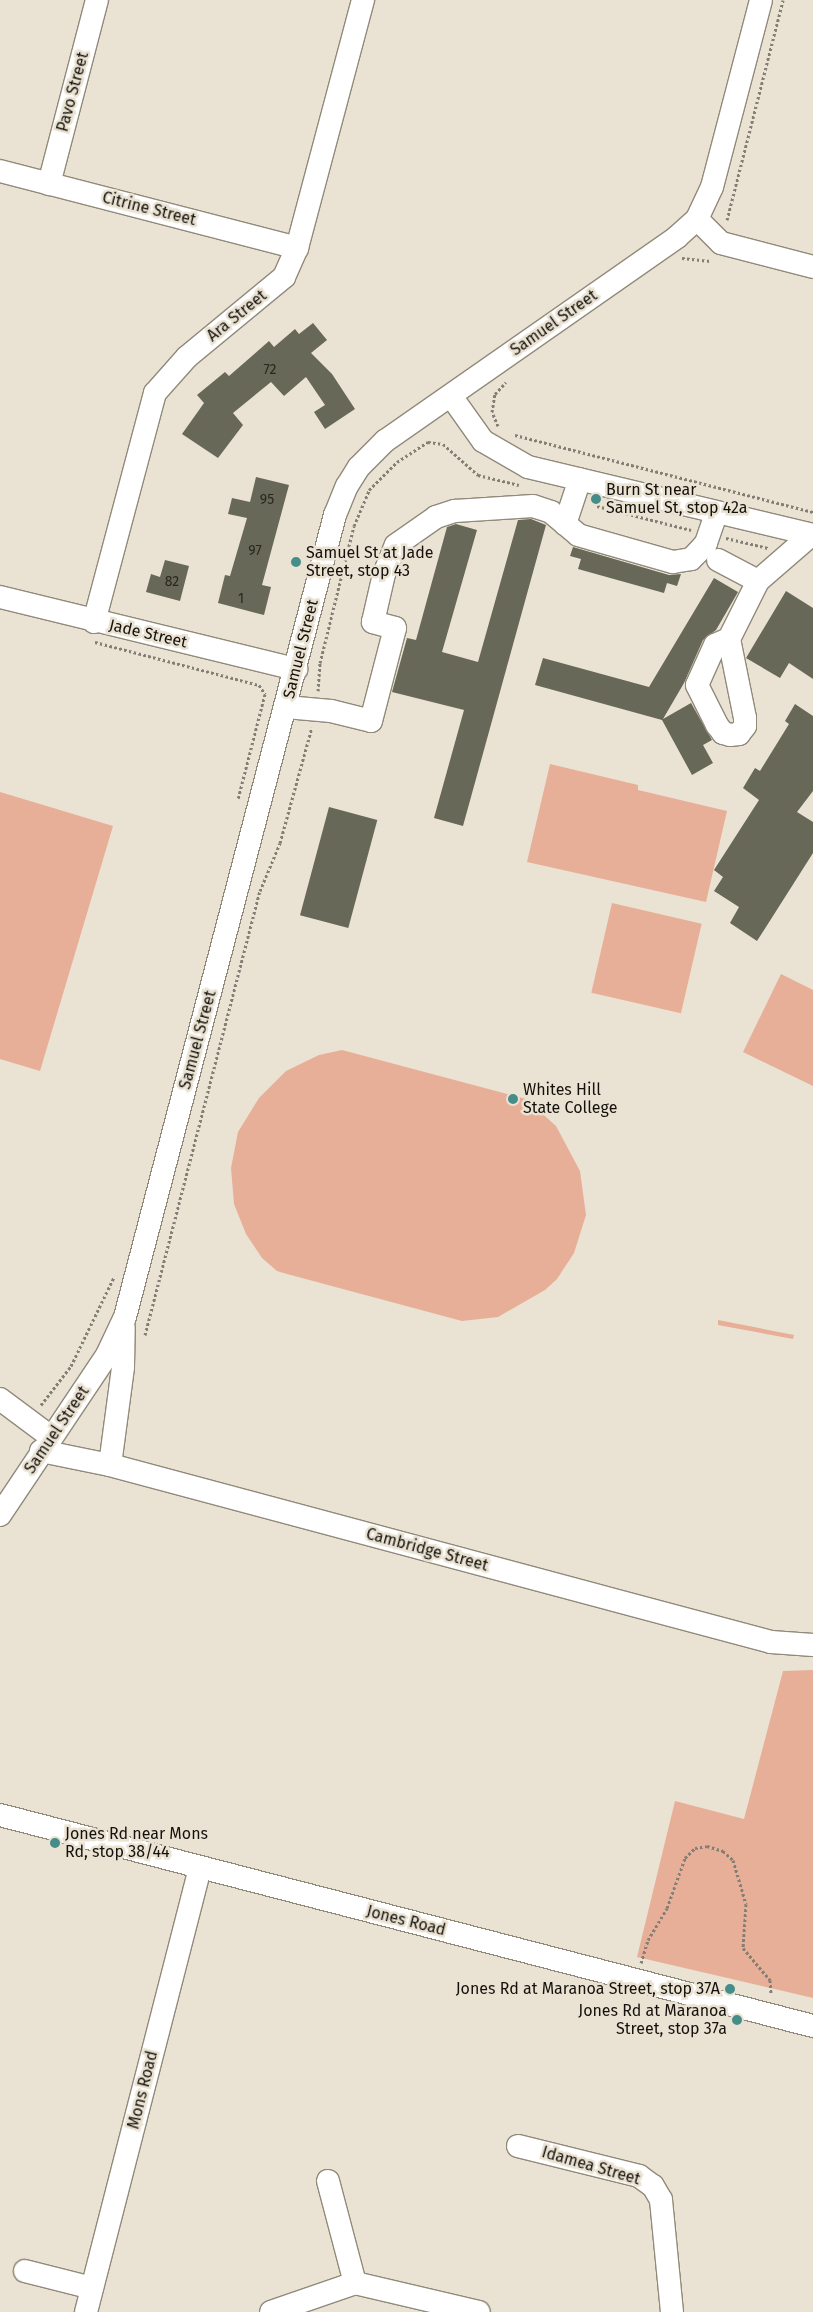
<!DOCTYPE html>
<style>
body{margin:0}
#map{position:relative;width:813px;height:2312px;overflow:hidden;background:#eae2d2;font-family:"Fira Sans",sans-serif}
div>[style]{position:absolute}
.green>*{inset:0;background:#e8af98;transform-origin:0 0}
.building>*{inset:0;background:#686858;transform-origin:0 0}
.path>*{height:3px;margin-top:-1.5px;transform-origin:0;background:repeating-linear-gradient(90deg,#847e74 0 2.5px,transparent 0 5px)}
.roads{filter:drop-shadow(1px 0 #918a7b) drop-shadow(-1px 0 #918a7b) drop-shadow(0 1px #918a7b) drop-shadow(0 -1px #918a7b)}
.minor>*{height:22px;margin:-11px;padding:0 11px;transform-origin:11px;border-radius:11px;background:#fff}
.dots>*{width:14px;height:14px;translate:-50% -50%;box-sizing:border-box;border:2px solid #eae2d2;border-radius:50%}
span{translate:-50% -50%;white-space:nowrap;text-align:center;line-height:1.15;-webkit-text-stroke:5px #eae2d2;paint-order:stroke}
.number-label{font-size:14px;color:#29271f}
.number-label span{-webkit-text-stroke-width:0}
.street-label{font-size:16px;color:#14110c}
.poi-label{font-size:16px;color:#14110c}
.left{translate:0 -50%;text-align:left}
.right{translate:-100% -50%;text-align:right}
</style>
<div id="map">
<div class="green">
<i style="clip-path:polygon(550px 764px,638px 785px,638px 790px,727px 811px,706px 902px,527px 862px)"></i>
<i style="clip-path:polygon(0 792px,113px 826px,40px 1071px,0 1059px)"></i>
<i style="left:612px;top:903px;width:92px;height:92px;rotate:13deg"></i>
<i style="clip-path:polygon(781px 974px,813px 990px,813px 1086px,743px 1052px)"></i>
<i style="clip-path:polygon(342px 1050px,526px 1099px,556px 1126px,580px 1171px,586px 1215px,574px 1253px,557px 1279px,545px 1290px,498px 1317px,462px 1321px,287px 1274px,277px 1271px,262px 1258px,246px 1234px,234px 1204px,231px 1168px,238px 1132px,259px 1098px,286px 1071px,319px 1055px)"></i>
<i style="clip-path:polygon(718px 1320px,794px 1335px,793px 1339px,718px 1325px)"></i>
<i style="clip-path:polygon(813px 1670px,813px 1998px,637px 1957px,675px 1801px,744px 1819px,783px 1671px)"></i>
</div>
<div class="building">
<i style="clip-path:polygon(313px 323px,327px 340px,311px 353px,332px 374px,355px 409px,325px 429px,314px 412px,325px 405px,306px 377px,284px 396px,271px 382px,233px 413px,243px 425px,218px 458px,182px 434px,204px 403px,197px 395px,225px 372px,229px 376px,269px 341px,274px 347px,295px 329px,299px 334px)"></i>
<i style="clip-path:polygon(256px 477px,289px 485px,262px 585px,271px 587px,264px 615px,218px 603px,225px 575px,230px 576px,247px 518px,228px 514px,232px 498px,250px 502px)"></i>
<i style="clip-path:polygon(531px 519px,546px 525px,463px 826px,434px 818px,464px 710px,392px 692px,407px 638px,416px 640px,447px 527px,456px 524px,477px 530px,442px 652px,478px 662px,518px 520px)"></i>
<i style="clip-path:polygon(573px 547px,669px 575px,681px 574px,677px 586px,667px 583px,664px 593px,578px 569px,581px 559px,570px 556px)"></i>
<i style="clip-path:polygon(165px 560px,189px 566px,180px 601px,146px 592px,151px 574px,160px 577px)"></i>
<i style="clip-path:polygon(714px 578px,738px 592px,716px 630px,703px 640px,684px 683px,663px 719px,691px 703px,712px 740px,703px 745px,713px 763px,692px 775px,662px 720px,535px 685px,543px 658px,649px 687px)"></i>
<i style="clip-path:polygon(786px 591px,813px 608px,813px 679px,789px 663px,780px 678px,746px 658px)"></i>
<i style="clip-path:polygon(795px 704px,813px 716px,813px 791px,797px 812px,813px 822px,813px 853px,757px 941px,730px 923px,739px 907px,714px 891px,723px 877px,714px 870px,759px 800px,743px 788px,755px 768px,760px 771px,789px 724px,785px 721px)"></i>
<i style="left:329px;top:807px;width:50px;height:112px;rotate:15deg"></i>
</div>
<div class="path">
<i style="left:727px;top:220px;width:227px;rotate:-75.7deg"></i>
<i style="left:682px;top:258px;width:28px;rotate:6deg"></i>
<i style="left:498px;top:426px;width:15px;rotate:-113deg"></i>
<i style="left:492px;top:412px;width:18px;rotate:-81deg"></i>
<i style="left:495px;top:394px;width:16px;rotate:-47deg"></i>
<i style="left:515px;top:435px;width:308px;rotate:14.5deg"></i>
<i style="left:597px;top:506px;width:97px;rotate:14.3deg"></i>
<i style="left:726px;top:538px;width:43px;rotate:13.4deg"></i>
<i style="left:95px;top:642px;width:170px;rotate:14.7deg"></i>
<i style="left:259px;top:685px;width:11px;rotate:56deg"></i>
<i style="left:265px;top:694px;width:108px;rotate:104.4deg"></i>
<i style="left:318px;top:691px;width:28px;rotate:-86deg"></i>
<i style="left:320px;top:663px;width:141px;rotate:-76.1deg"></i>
<i style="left:354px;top:526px;width:39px;rotate:-67deg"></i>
<i style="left:369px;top:490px;width:40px;rotate:-45deg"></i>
<i style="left:397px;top:462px;width:37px;rotate:-33deg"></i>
<i style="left:428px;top:442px;width:15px;rotate:8deg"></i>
<i style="left:443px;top:444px;width:47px;rotate:41.5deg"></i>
<i style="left:478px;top:475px;width:42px;rotate:13.7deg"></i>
<i style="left:145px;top:1335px;width:459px;rotate:-75.5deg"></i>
<i style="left:260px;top:891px;width:52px;rotate:-67.4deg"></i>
<i style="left:280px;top:843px;width:120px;rotate:-74.6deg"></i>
<i style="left:41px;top:1405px;width:49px;rotate:-52.4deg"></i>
<i style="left:71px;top:1366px;width:99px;rotate:-64.2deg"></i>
<i style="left:641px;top:1963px;width:24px;rotate:-73deg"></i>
<i style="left:648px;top:1940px;width:37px;rotate:-59deg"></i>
<i style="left:667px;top:1908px;width:53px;rotate:-70.2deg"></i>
<i style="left:685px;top:1858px;width:14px;rotate:-45deg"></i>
<i style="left:695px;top:1848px;width:12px;rotate:-9deg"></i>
<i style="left:707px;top:1846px;width:17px;rotate:17deg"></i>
<i style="left:723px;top:1851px;width:13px;rotate:42deg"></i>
<i style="left:733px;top:1860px;width:46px;rotate:73.5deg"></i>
<i style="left:746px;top:1904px;width:44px;rotate:93.9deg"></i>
<i style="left:743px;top:1948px;width:42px;rotate:49.8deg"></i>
<i style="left:770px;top:1980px;width:14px;rotate:86deg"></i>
</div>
<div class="roads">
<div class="minor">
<i style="left:0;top:171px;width:307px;rotate:14.5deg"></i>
<i style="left:49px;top:184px;width:190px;rotate:-75.4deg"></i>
<i style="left:697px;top:219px;width:34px;rotate:45deg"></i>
<i style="left:721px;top:243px;width:95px;rotate:14.6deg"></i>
<i style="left:451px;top:396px;width:55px;rotate:54.6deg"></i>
<i style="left:483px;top:441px;width:52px;rotate:30deg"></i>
<i style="left:528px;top:467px;width:293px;rotate:13.4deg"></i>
<i style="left:565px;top:524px;width:47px;rotate:-71.6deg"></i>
<i style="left:718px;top:560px;width:45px;rotate:27.7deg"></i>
<i style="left:0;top:597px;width:305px;rotate:13.7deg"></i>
<i style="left:94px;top:622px;width:237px;rotate:-75.1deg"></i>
<i style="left:155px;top:393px;width:48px;rotate:-48.4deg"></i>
<i style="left:187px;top:357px;width:126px;rotate:-39.5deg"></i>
<i style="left:284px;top:277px;width:32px;rotate:-66deg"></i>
<i style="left:297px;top:248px;width:257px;rotate:-75.1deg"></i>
<i style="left:729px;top:639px;width:15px;rotate:157deg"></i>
<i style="left:715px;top:645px;width:44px;rotate:114.2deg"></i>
<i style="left:697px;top:685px;width:45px;rotate:63.4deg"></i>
<i style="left:717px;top:725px;width:10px;rotate:53deg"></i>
<i style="left:723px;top:733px;width:7px;rotate:16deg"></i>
<i style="left:730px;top:735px;width:9px;rotate:-6deg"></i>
<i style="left:739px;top:734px;width:10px;rotate:-53deg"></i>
<i style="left:745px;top:726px;width:8px;rotate:-90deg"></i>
<i style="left:745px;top:718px;width:81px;rotate:-101.4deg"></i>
<i style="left:729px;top:639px;width:65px;rotate:-63.4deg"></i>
<i style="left:758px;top:581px;width:70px;rotate:-41deg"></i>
<i style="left:286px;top:707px;width:45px;rotate:5.1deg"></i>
<i style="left:331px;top:711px;width:41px;rotate:14deg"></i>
<i style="left:371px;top:721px;width:96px;rotate:-75.5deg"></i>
<i style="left:395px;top:628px;width:23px;rotate:-165deg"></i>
<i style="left:373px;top:622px;width:49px;rotate:-77.1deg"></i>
<i style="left:384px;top:574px;width:31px;rotate:-68deg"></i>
<i style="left:396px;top:545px;width:49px;rotate:-35deg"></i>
<i style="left:436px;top:517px;width:20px;rotate:-18deg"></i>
<i style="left:455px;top:511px;width:78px;rotate:-3.7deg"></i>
<i style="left:533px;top:506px;width:19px;rotate:18deg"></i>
<i style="left:551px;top:512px;width:35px;rotate:40deg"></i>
<i style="left:578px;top:535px;width:99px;rotate:15.9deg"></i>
<i style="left:673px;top:562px;width:18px;rotate:-9deg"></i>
<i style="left:691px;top:559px;width:10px;rotate:-45deg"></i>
<i style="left:698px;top:552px;width:12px;rotate:-48deg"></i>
<i style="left:706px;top:543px;width:31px;rotate:-71deg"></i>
<i style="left:0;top:1399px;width:64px;rotate:36.7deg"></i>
<i style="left:41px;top:1451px;width:70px;rotate:11.5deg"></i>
<i style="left:110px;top:1465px;width:684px;rotate:14.99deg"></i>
<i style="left:771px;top:1642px;width:42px;rotate:4.1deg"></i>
<i style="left:110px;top:1465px;width:99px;rotate:-82.4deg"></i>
<i style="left:123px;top:1367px;width:39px;rotate:-89deg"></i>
<i style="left:0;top:1515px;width:192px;rotate:-56.2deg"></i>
<i style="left:107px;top:1355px;width:42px;rotate:-64.7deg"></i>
<i style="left:125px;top:1317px;width:829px;rotate:-75.33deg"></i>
<i style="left:335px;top:515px;width:31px;rotate:-68deg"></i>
<i style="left:347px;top:486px;width:22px;rotate:-58deg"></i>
<i style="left:359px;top:467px;width:37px;rotate:-45deg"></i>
<i style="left:385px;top:441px;width:356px;rotate:-34.9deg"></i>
<i style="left:677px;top:237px;width:27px;rotate:-42deg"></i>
<i style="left:697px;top:219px;width:35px;rotate:-65deg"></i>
<i style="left:712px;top:187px;width:193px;rotate:-75.3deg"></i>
<i style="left:0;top:1815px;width:840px;rotate:14.55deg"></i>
<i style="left:518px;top:2146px;width:125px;rotate:13.9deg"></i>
<i style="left:639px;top:2176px;width:17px;rotate:36deg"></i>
<i style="left:653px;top:2186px;width:16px;rotate:60deg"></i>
<i style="left:661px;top:2200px;width:113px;rotate:84.4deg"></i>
<i style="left:328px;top:2181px;width:106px;rotate:75.2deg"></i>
<i style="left:25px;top:2271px;width:69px;rotate:14.2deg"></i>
<i style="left:86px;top:2312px;width:458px;rotate:-75.6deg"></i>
<i style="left:271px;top:2312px;width:89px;rotate:-19deg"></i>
<i style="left:355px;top:2283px;width:127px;rotate:13.2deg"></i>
</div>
</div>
<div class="dots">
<i style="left:596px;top:499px;background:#458d8a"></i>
<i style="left:296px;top:562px;background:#458d8a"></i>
<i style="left:513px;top:1099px;background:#458d8a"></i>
<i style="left:55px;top:1843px;background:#458d8a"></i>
<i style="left:730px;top:1989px;background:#458d8a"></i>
<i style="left:737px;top:2020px;background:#458d8a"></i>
</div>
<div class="number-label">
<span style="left:270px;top:370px">72</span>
<span style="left:267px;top:500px">95</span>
<span style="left:255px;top:551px">97</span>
<span style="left:172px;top:582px">82</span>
<span style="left:241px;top:599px">1</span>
</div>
<div class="street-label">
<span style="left:73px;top:92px;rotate:-75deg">Pavo Street</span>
<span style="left:149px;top:209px;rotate:14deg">Citrine Street</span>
<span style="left:237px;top:316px;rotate:-39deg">Ara Street</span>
<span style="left:554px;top:323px;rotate:-35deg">Samuel Street</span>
<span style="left:148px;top:634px;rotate:13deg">Jade Street</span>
<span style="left:301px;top:649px;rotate:-76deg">Samuel Street</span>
<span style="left:198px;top:1040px;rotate:-75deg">Samuel Street</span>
<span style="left:57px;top:1430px;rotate:-56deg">Samuel Street</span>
<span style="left:427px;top:1550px;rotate:15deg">Cambridge Street</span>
<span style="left:406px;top:1921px;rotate:14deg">Jones Road</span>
<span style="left:143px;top:2090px;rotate:-76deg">Mons Road</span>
<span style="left:591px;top:2166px;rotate:16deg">Idamea Street</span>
</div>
<div class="poi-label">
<span class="left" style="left:606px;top:499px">Burn St near<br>Samuel St, stop 42a</span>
<span class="left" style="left:306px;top:562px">Samuel St at Jade<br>Street, stop 43</span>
<span class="left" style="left:523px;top:1099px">Whites Hill<br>State College</span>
<span class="left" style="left:65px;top:1843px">Jones Rd near Mons<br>Rd, stop 38/44</span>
<span class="right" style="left:720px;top:1989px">Jones Rd at Maranoa Street, stop 37A</span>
<span class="right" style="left:727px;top:2020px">Jones Rd at Maranoa<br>Street, stop 37a</span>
</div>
</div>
